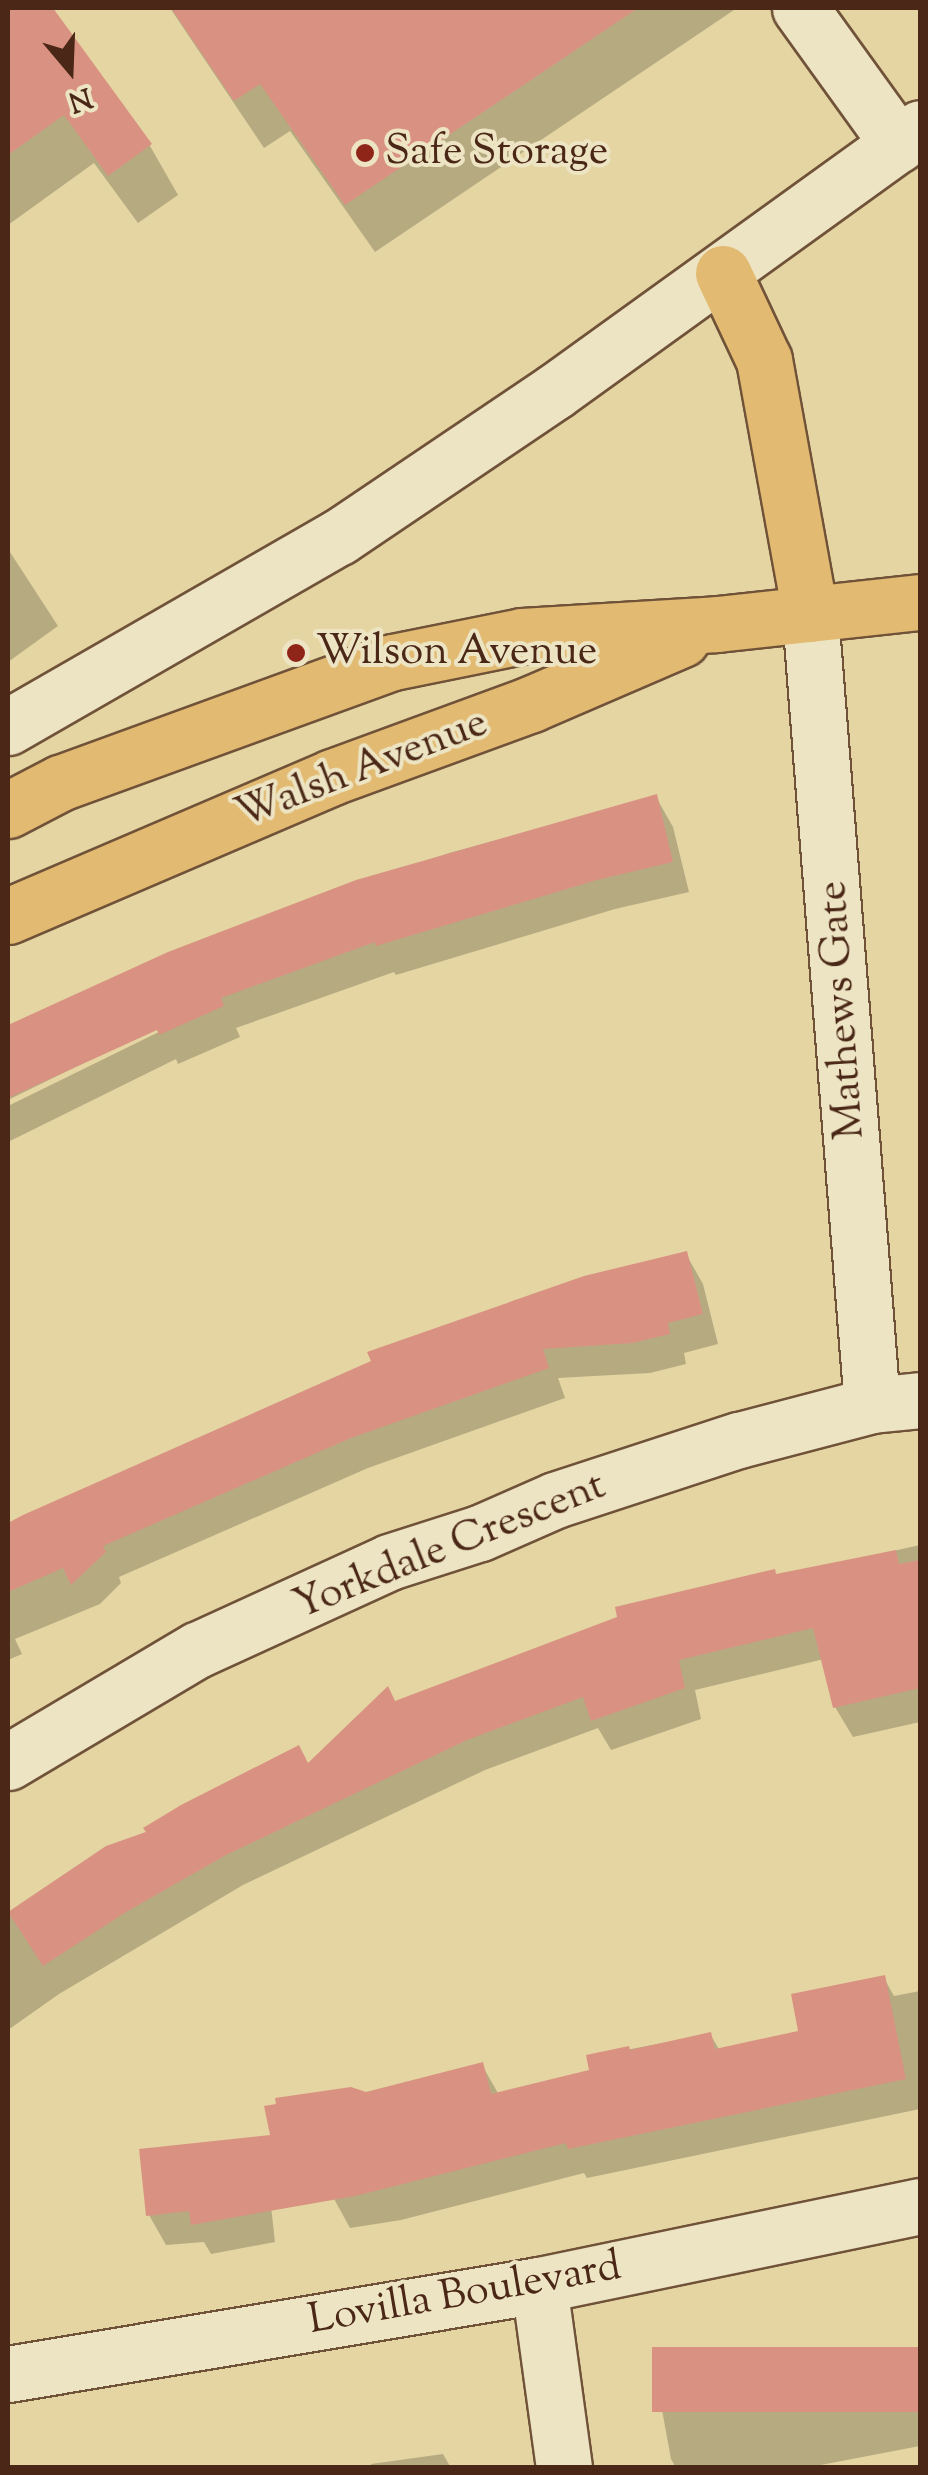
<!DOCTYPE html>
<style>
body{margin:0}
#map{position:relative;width:928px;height:2475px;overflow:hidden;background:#e4d5a2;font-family:"Sorts Mill Goudy",serif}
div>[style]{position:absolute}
.shadow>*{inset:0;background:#0003}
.building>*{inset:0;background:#d99282;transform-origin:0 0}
.roads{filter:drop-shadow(2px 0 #705239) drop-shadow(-2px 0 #705239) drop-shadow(0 2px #705239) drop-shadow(0 -2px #705239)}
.minor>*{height:55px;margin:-27.5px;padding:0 27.5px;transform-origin:27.5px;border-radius:27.5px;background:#ede4c3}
.major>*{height:55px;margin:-27.5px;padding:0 27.5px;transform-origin:27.5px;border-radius:27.5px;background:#e2ba71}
.dots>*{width:28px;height:28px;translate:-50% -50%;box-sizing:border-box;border:5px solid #ede4c3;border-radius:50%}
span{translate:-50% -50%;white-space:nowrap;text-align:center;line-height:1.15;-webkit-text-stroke:8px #ede4c3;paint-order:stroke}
.poi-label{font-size:42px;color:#4a2716}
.left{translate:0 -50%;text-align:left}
.street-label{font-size:42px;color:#4a2716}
.frame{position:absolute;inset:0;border:10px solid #4a2716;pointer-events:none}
.north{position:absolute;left:20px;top:20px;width:100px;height:100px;-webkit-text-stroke:8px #ede4c3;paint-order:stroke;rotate:161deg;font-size:28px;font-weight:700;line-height:40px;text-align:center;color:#4a2716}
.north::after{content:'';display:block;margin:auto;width:35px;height:45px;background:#4a2716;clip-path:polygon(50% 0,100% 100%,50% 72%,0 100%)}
</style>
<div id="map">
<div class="shadow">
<i style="clip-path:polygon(8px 8px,50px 8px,150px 146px,178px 195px,138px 223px,94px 163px,8px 225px)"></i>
<i style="clip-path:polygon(170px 8px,737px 8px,375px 252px,290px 131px,264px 148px)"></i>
<i style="clip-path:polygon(8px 549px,58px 626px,8px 662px)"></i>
<i style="clip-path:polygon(656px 797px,673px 827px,689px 892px,615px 909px,396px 975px,394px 972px,236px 1028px,240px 1037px,178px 1064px,176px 1059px,8px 1142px,8px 1106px,169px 1027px,167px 1022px,8px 1100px,8px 1030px,169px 954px,253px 921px,449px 853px)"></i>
<i style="clip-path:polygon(686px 1254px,703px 1284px,718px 1344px,684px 1353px,686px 1364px,650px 1373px,558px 1378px,565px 1398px,368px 1468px,119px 1577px,121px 1583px,100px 1604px,15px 1639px,22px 1654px,8px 1660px,8px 1525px)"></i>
<i style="clip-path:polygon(920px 1545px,920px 1722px,853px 1737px,835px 1707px,824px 1659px,695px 1690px,701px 1719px,611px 1750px,598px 1728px,485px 1770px,243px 1885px,59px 1994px,8px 2030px,8px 1914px,107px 1848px,308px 1766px,395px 1704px,776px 1577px)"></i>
<i style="clip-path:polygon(884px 1978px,894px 1996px,920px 1991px,920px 2109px,587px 2178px,584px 2173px,401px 2220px,350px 2228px,333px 2197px,366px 2094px,482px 2065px,499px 2095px,592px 2072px,589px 2057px,710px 2034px,720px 2051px,801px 2033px)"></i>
<i style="clip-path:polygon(267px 2170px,275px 2242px,211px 2254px,204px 2242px,166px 2245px,149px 2215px)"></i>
<i style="clip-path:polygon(920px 2348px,920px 2446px,805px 2468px,676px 2468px,671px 2459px,660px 2399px)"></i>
<i style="clip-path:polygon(443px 2454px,451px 2468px,372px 2468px,371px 2464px)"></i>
</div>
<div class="building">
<i style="clip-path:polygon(8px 8px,53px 8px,152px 144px,108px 176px,64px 115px,8px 155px)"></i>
<i style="clip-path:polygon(171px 8px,638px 8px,345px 205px,260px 84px,234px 101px)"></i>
<i style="clip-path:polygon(657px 794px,673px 862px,597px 880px,376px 946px,375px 942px,221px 998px,224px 1006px,159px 1035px,157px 1030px,8px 1098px,8px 1025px,168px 952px,356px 880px)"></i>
<i style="clip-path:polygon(687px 1251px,703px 1314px,668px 1323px,670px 1334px,632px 1343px,543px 1349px,549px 1368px,351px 1438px,103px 1546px,106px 1552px,71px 1585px,63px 1568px,8px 1592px,8px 1523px,23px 1515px,371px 1361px,367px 1352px,584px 1276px)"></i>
<i style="clip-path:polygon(896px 1550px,899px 1564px,920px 1560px,920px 1688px,833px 1708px,813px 1628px,679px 1660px,685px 1688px,591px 1721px,583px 1697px,467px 1740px,226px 1855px,126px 1912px,43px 1966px,8px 1912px,106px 1846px,146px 1832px,143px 1828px,181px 1805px,299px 1745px,308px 1763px,388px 1686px,395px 1701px,617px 1617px,615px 1607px,775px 1569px,776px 1574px)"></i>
<i style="clip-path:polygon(885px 1975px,906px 2079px,568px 2149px,566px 2143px,355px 2196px,191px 2225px,189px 2211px,146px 2216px,139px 2149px,270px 2135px,264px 2106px,276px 2104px,275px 2098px,351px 2087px,366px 2092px,483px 2062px,491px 2094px,589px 2070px,586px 2055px,629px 2046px,630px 2050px,711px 2032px,715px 2049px,798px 2031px,791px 1994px)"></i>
<i style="left:920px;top:2347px;width:65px;height:268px;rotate:90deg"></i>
</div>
<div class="roads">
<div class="minor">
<i style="left:800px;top:8px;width:168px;rotate:54.2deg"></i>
<i style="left:810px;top:614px;width:793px;rotate:85.52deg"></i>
<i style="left:8px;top:727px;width:382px;rotate:-29.9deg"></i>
<i style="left:339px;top:537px;width:259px;rotate:-34deg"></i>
<i style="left:554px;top:392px;width:451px;rotate:-35.8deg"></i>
<i style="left:8px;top:1762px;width:220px;rotate:-30.7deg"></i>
<i style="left:197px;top:1650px;width:211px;rotate:-24.6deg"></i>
<i style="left:389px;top:1562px;width:96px;rotate:-17.7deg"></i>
<i style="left:480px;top:1533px;width:82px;rotate:-23.7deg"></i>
<i style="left:555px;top:1500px;width:194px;rotate:-18.1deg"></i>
<i style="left:739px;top:1440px;width:138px;rotate:-14.7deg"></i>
<i style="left:872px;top:1405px;width:48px;rotate:-5.9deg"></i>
<i style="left:539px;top:2285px;width:185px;rotate:82.2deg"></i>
<i style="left:8px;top:2374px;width:538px;rotate:-9.51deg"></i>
<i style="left:539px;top:2285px;width:389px;rotate:-11.7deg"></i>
</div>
<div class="major">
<i style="left:723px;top:273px;width:96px;rotate:64.8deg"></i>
<i style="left:764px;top:360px;width:258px;rotate:79.7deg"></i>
<i style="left:8px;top:810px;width:59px;rotate:-27.4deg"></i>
<i style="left:60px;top:783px;width:354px;rotate:-20deg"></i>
<i style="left:393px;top:662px;width:132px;rotate:-11.4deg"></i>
<i style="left:522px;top:636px;width:195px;rotate:-3.5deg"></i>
<i style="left:717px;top:624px;width:204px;rotate:-6.2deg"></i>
<i style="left:8px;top:916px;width:353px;rotate:-23.2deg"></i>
<i style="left:332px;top:777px;width:212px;rotate:-20.1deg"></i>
<i style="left:531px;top:704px;width:164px;rotate:-23.3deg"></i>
</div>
</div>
<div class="dots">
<i style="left:365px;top:153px;background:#8f2418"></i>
<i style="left:296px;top:653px;background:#8f2418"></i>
</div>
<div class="poi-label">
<span class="left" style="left:385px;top:153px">Safe Storage</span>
<span class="left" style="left:316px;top:653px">Wilson Avenue</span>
</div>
<div class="street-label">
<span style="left:362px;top:770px;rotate:-21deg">Walsh Avenue</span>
<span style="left:843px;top:1010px;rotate:-94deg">Mathews Gate</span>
<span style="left:450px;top:1547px;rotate:-22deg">Yorkdale Crescent</span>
<span style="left:465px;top:2295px;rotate:-10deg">Lovilla Boulevard</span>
</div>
<div class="frame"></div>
<div class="north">N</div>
</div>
